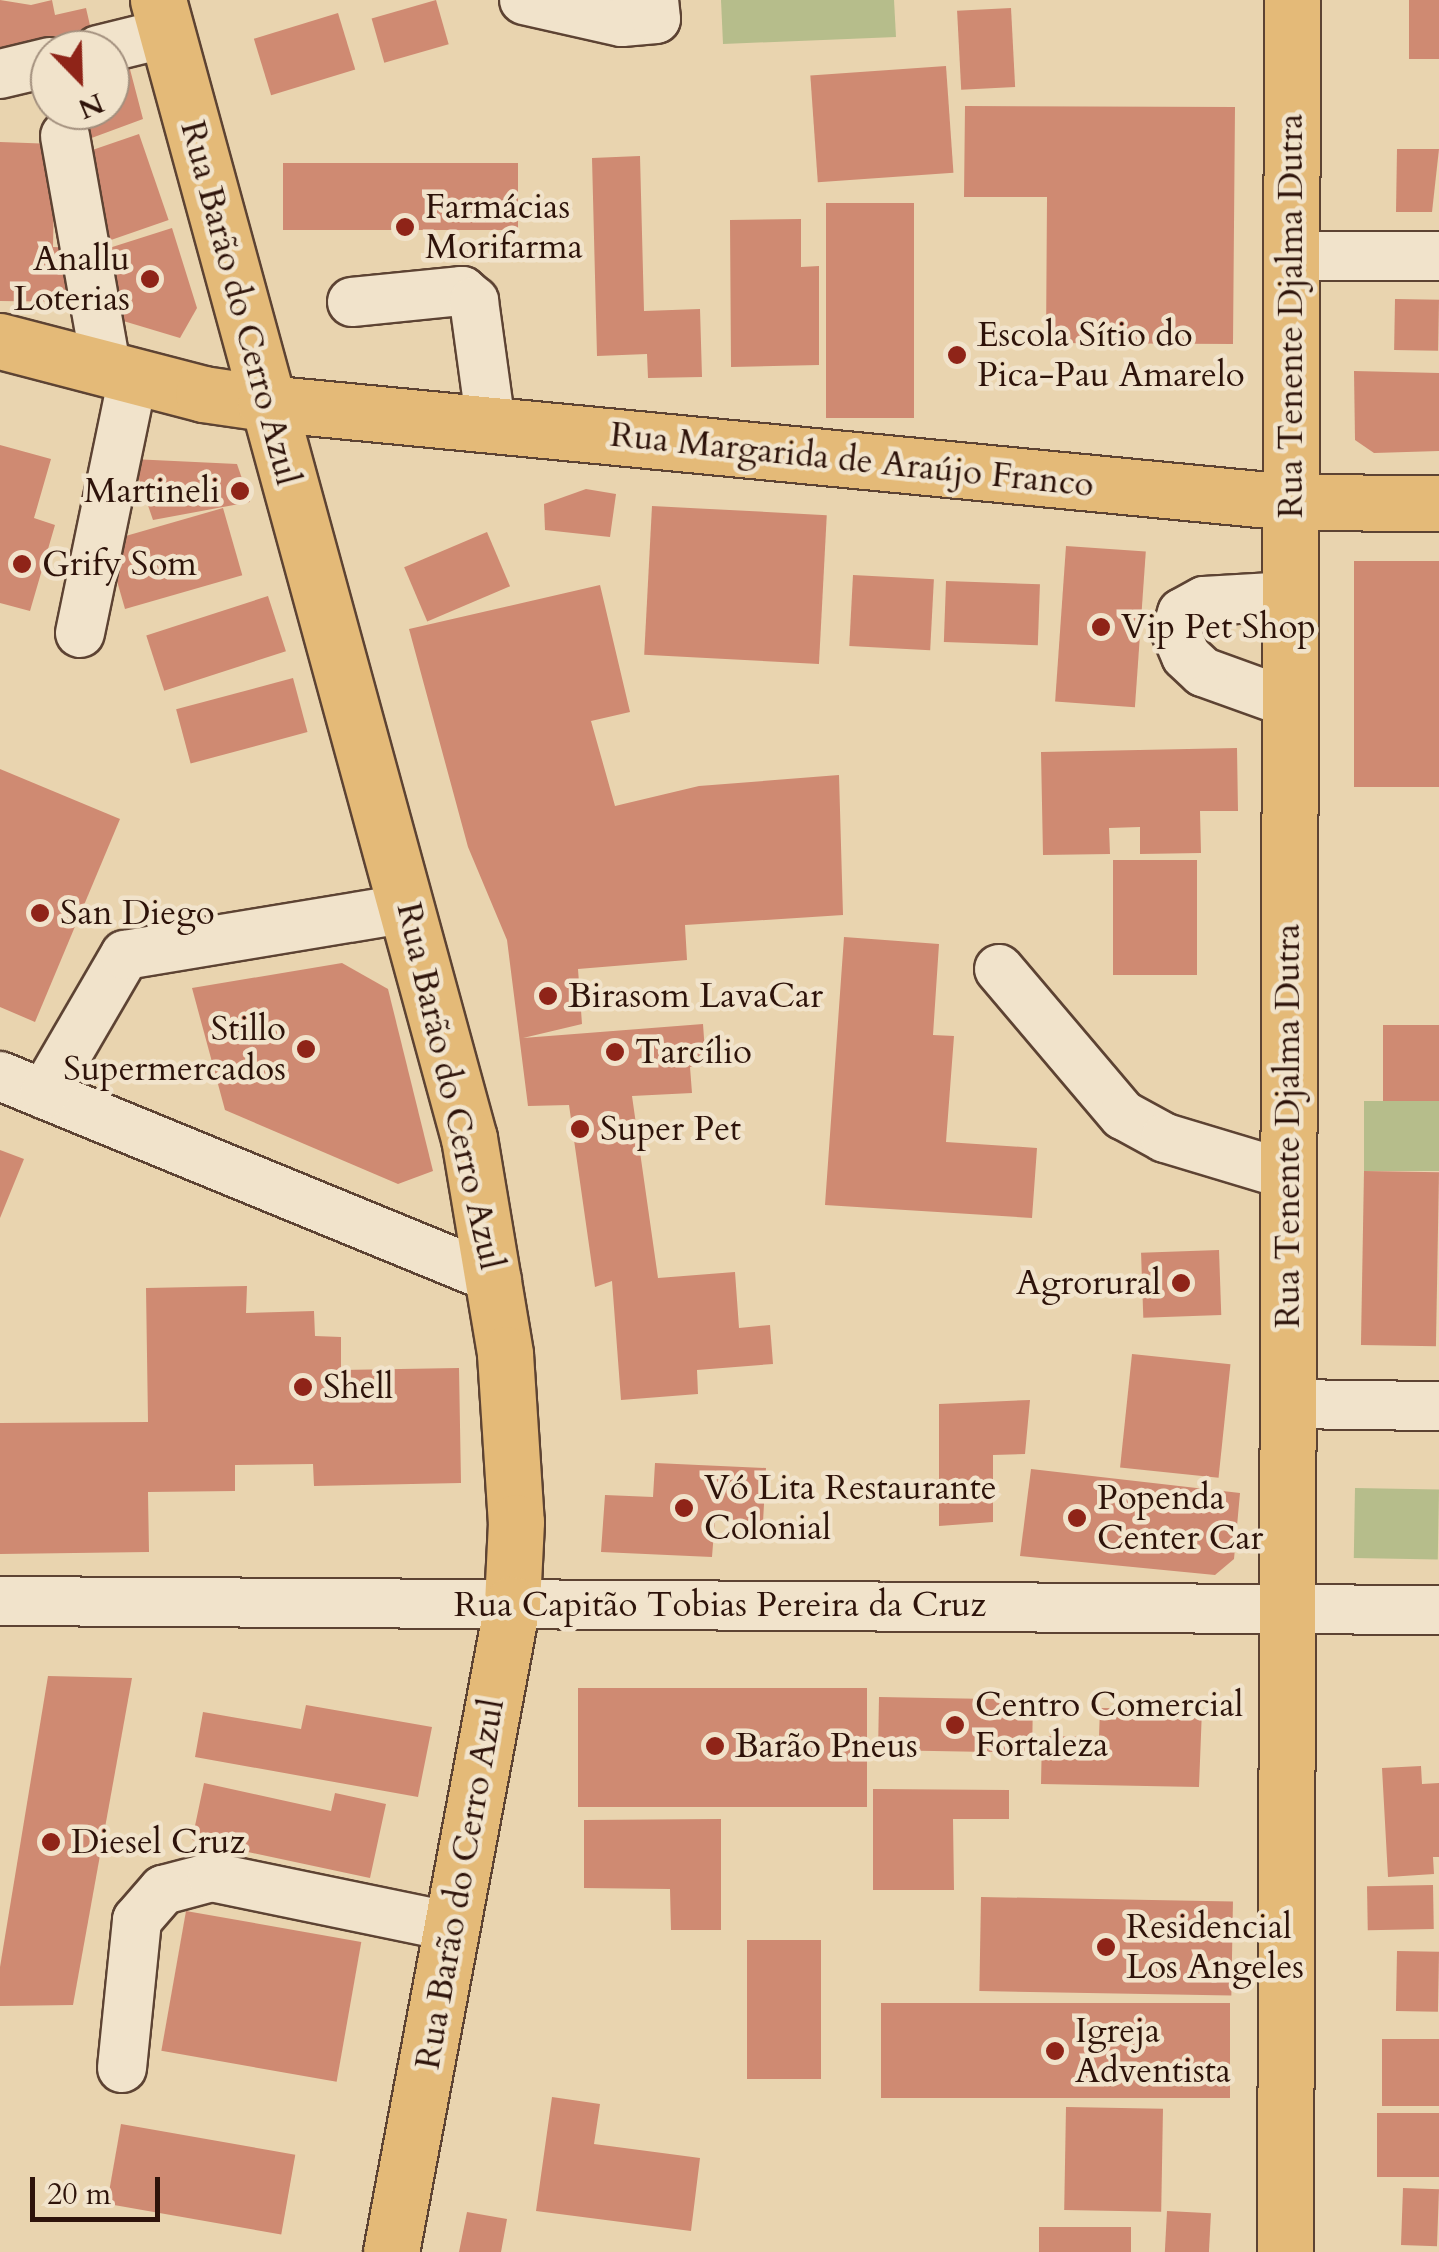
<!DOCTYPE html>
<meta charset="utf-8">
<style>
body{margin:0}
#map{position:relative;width:1439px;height:2252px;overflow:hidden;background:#e9d4af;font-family:Cardo,serif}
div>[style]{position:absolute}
.green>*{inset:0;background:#b6bd8b;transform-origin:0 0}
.building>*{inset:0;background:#cf8a72;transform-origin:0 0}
.roads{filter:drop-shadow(2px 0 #5d4333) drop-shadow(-2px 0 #5d4333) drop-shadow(0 2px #5d4333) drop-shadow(0 -2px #5d4333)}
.minor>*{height:48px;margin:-24px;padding:0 24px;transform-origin:24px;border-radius:24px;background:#f1e3cb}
.major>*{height:55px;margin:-27.5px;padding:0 27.5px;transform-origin:27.5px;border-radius:27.5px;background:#e4ba78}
.dots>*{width:28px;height:28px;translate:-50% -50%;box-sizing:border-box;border:5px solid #f1e3cb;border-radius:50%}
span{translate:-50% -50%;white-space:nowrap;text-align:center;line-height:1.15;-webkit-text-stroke:9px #f1e3cb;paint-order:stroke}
.poi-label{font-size:35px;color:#2e130a}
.left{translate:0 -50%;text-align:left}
.right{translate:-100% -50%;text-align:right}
.street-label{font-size:35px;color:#2e130a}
.north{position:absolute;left:30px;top:30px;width:100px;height:100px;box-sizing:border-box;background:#f1e3cb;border:2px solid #a3907e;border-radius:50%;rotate:157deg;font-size:28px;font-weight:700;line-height:40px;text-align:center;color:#2e130a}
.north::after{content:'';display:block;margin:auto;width:35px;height:45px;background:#8f2418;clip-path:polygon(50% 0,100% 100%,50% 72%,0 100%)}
.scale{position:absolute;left:30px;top:2177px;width:130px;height:45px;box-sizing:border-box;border:5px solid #2e130a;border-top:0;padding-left:12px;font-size:30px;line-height:35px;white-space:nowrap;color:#2e130a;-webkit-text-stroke:8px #f1e3cb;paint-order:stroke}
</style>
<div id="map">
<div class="green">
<i style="clip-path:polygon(721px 0,894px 0,896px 37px,723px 44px)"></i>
<i style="left:1439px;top:1101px;width:70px;height:75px;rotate:90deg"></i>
<i style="left:1355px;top:1488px;width:84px;height:70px;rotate:1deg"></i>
</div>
<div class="building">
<i style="clip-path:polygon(0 0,31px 5px,52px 0,55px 15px,86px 8px,95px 47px,50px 50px,0 71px)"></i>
<i style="left:436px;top:0;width:46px;height:67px;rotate:74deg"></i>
<i style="left:1409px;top:0;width:30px;height:59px"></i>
<i style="left:1011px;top:8px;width:79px;height:54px;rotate:87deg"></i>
<i style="left:338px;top:13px;width:59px;height:88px;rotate:73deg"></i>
<i style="clip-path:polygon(126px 54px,143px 119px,78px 143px,68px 110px,110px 110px,110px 59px)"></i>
<i style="left:946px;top:66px;width:107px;height:136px;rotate:86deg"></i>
<i style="clip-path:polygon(965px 106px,1235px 107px,1233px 344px,1046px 343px,1047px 197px,964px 197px)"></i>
<i style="left:139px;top:134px;width:91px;height:64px;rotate:71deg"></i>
<i style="clip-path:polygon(0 142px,55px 144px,53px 247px,81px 248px,80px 302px,0 301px)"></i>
<i style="clip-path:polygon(1397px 149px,1439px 149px,1432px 212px,1396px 212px)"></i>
<i style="clip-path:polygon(640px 156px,644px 311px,700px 309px,702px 377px,648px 378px,647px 354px,597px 356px,592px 158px)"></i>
<i style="left:518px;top:163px;width:67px;height:235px;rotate:90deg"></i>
<i style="left:914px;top:203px;width:215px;height:88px;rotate:90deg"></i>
<i style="clip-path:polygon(801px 219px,801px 267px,819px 266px,819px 365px,731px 367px,730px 220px)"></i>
<i style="clip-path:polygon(172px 228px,197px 308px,180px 338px,120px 320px,106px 249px)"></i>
<i style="left:1395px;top:299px;width:44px;height:51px;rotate:1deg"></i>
<i style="clip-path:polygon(1354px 371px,1439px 373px,1439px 451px,1374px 453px,1355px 440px)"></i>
<i style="clip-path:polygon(0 445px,51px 459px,34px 518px,55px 525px,30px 611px,0 603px)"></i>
<i style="clip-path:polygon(132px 459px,237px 464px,250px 502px,153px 520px)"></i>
<i style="clip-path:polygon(586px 489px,616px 494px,610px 537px,545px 530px,544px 504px)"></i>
<i style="left:652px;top:506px;width:175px;height:149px;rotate:3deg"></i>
<i style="left:223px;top:508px;width:70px;height:122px;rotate:74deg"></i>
<i style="left:487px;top:532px;width:59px;height:90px;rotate:67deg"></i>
<i style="left:1066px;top:546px;width:80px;height:156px;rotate:4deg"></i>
<i style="left:1439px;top:561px;width:226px;height:85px;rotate:90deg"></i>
<i style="left:853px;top:575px;width:81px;height:71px;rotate:3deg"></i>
<i style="left:946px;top:581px;width:94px;height:61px;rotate:2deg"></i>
<i style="clip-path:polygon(600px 585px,630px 712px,591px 721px,615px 806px,699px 786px,839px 775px,843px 915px,685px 925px,687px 960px,578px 969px,582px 1024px,523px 1038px,703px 1024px,706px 1066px,690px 1067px,692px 1093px,632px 1096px,658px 1278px,735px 1272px,739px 1328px,770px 1325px,773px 1364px,697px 1370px,698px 1394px,621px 1400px,612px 1281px,595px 1287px,569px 1105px,528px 1106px,507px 940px,468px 847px,409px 629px)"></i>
<i style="left:268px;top:596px;width:58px;height:128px;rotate:72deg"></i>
<i style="left:293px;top:678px;width:56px;height:121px;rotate:75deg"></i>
<i style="clip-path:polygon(1237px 748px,1238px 811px,1200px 811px,1201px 853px,1140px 854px,1140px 827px,1109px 828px,1110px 854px,1043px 855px,1041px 752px)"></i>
<i style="clip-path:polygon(0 769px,120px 819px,35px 1022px,0 1007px)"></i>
<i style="left:1197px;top:860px;width:115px;height:84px;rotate:90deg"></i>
<i style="clip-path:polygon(844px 937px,939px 944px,933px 1035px,954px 1036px,946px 1142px,1037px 1148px,1032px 1218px,825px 1205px)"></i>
<i style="clip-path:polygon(342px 963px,388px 989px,433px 1171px,398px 1184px,225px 1110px,192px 988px)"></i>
<i style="left:1439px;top:1025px;width:76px;height:56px;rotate:90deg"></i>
<i style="clip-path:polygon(0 1150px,24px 1159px,0 1218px)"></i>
<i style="left:1364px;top:1171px;width:75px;height:174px;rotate:1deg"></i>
<i style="left:1219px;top:1250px;width:65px;height:78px;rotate:88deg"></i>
<i style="clip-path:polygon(247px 1286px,246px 1313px,314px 1311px,315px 1336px,341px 1337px,341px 1370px,459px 1368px,461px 1483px,314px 1486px,313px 1464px,235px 1465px,235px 1491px,148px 1492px,149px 1552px,0 1554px,0 1423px,148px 1422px,146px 1288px)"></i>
<i style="left:1132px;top:1354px;width:99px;height:114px;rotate:6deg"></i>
<i style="clip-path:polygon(1030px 1400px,1025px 1454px,993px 1455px,993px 1522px,939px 1526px,939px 1404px)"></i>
<i style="clip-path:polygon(655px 1463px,766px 1468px,763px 1522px,715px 1519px,712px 1557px,601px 1552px,605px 1495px,653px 1497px)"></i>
<i style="clip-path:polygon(1031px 1469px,1240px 1493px,1234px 1559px,1215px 1575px,1020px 1556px)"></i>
<i style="clip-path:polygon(48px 1676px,132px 1678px,73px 2005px,0 2006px,0 1967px)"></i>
<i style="left:578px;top:1688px;width:289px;height:119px"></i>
<i style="left:879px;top:1697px;width:154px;height:53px;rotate:1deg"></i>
<i style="clip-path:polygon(306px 1705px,432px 1727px,418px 1797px,195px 1757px,203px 1712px,301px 1729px)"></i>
<i style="clip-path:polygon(1100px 1708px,1202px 1709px,1199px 1787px,1041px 1784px,1042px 1736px,1099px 1737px)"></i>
<i style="clip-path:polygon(1421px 1766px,1422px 1784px,1439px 1783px,1439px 1857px,1433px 1857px,1434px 1874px,1388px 1877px,1382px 1768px)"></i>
<i style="clip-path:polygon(204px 1783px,331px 1811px,335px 1793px,386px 1804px,370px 1878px,192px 1840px)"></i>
<i style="clip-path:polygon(873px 1789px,1009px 1790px,1009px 1819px,953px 1819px,954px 1890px,873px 1890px)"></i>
<i style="clip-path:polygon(721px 1819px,721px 1930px,671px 1930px,670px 1889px,584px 1888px,584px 1820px)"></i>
<i style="left:1433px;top:1885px;width:44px;height:66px;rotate:89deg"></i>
<i style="left:981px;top:1897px;width:252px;height:94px;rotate:1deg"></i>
<i style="left:186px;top:1911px;width:178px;height:142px;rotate:10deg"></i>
<i style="left:747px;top:1940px;width:74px;height:139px"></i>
<i style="left:1397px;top:1951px;width:42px;height:60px;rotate:1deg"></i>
<i style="left:881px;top:2003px;width:349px;height:95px"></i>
<i style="left:1382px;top:2039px;width:57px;height:67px"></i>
<i style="clip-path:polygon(552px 2097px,600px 2104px,594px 2144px,700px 2158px,691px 2231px,536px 2211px)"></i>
<i style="left:1066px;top:2107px;width:97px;height:103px;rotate:1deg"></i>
<i style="left:1377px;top:2113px;width:62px;height:64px"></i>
<i style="left:121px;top:2124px;width:177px;height:81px;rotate:10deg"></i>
<i style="left:1403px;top:2188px;width:36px;height:57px;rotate:2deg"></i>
<i style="left:1167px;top:2211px;width:44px;height:41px;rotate:3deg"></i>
<i style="clip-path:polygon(467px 2212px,507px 2219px,501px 2252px,459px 2252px)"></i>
<i style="left:1039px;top:2227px;width:92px;height:25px"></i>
</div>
<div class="roads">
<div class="minor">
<i style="left:524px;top:0;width:100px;rotate:12.7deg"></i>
<i style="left:622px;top:22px;width:34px;rotate:-5deg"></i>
<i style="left:656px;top:19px;width:19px;rotate:-96deg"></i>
<i style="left:98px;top:50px;width:71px;rotate:-13.8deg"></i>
<i style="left:0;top:74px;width:51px;rotate:-13.5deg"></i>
<i style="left:65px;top:136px;width:239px;rotate:79.9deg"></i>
<i style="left:1291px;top:256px;width:148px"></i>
<i style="left:352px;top:302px;width:111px;rotate:-5.7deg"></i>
<i style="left:462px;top:291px;width:16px;rotate:40deg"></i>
<i style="left:474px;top:301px;width:125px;rotate:82.2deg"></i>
<i style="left:80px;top:633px;width:262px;rotate:-78.3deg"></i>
<i style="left:1289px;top:703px;width:91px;rotate:-160.2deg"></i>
<i style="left:1203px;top:672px;width:23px;rotate:-137deg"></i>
<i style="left:1186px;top:656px;width:26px;rotate:-113deg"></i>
<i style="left:1176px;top:632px;width:20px;rotate:-72deg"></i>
<i style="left:1182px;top:613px;width:25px;rotate:-29deg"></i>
<i style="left:1204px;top:601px;width:86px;rotate:-3.3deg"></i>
<i style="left:999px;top:969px;width:192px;rotate:49.7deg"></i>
<i style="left:1123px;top:1115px;width:48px;rotate:28.7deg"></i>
<i style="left:1165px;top:1138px;width:128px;rotate:16.7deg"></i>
<i style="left:0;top:1076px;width:537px;rotate:22.32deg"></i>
<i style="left:44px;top:1094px;width:161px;rotate:-59.8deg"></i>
<i style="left:125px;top:955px;width:287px;rotate:-9.4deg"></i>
<i style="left:1288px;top:1404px;width:151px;rotate:0.8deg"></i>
<i style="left:0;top:1601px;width:1439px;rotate:0.36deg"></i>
<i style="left:122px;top:2068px;width:149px;rotate:-84.2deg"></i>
<i style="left:137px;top:1920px;width:40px;rotate:-49deg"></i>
<i style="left:163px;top:1890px;width:51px;rotate:-14.9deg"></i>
<i style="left:212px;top:1877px;width:247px;rotate:11.7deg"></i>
</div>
<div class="major">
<i style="left:158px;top:0;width:1180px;rotate:74.72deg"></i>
<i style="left:469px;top:1138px;width:219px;rotate:80.5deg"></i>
<i style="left:505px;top:1354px;width:168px;rotate:86.3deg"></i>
<i style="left:516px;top:1522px;width:82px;rotate:92.8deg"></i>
<i style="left:512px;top:1604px;width:659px;rotate:100.58deg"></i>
<i style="left:0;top:341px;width:210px;rotate:14.6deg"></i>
<i style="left:203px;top:394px;width:63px;rotate:8.3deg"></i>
<i style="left:265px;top:403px;width:1030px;rotate:5.52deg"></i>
<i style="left:1290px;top:502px;width:149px;rotate:0.4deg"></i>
<i style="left:1285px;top:2252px;width:2252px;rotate:-89.82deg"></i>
</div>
</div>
<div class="dots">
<i style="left:405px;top:227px;background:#8f2418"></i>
<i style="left:150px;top:279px;background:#8f2418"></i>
<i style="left:957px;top:355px;background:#8f2418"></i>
<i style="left:240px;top:491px;background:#8f2418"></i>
<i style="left:22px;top:564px;background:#8f2418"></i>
<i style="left:1101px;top:627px;background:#8f2418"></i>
<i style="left:40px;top:913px;background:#8f2418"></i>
<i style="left:548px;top:996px;background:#8f2418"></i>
<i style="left:306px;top:1049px;background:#8f2418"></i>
<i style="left:615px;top:1052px;background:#8f2418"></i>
<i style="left:580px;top:1129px;background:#8f2418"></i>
<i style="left:1181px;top:1283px;background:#8f2418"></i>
<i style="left:303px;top:1387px;background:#8f2418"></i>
<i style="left:684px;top:1508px;background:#8f2418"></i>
<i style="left:1077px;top:1518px;background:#8f2418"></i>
<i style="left:955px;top:1725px;background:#8f2418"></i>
<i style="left:715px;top:1746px;background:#8f2418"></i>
<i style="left:51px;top:1842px;background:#8f2418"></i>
<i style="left:1106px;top:1947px;background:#8f2418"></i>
<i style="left:1055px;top:2051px;background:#8f2418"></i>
</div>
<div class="poi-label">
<span class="left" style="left:425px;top:227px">Farmácias<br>Morifarma</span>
<span class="right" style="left:130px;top:279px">Anallu<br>Loterias</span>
<span class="left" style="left:977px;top:355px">Escola Sítio do<br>Pica-Pau Amarelo</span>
<span class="right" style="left:220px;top:491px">Martineli</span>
<span class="left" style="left:42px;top:564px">Grify Som</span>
<span class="left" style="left:1121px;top:627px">Vip Pet Shop</span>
<span class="left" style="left:60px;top:913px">San Diego</span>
<span class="left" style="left:568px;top:996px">Birasom LavaCar</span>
<span class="right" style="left:286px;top:1049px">Stillo<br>Supermercados</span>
<span class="left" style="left:635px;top:1052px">Tarcílio</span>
<span class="left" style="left:600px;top:1129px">Super Pet</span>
<span class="right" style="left:1161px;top:1283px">Agrorural</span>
<span class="left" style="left:323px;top:1387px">Shell</span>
<span class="left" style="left:704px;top:1508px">Vó Lita Restaurante<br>Colonial</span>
<span class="left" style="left:1097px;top:1518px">Popenda<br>Center Car</span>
<span class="left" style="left:975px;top:1725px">Centro Comercial<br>Fortaleza</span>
<span class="left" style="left:735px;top:1746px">Barão Pneus</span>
<span class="left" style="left:71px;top:1842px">Diesel Cruz</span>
<span class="left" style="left:1126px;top:1947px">Residencial<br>Los Angeles</span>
<span class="left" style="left:1075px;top:2051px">Igreja<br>Adventista</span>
</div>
<div class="street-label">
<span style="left:240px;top:303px;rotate:75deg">Rua Barão do Cerro Azul</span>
<span style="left:1291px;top:316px;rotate:-90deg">Rua Tenente Djalma Dutra</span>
<span style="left:852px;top:460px;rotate:6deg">Rua Margarida de Araújo Franco</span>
<span style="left:450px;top:1086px;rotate:77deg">Rua Barão do Cerro Azul</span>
<span style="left:1288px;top:1126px;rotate:-90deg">Rua Tenente Djalma Dutra</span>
<span style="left:720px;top:1605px">Rua Capitão Tobias Pereira da Cruz</span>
<span style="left:460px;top:1884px;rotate:-80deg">Rua Barão do Cerro Azul</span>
</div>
<div class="north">N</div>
<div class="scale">20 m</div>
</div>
